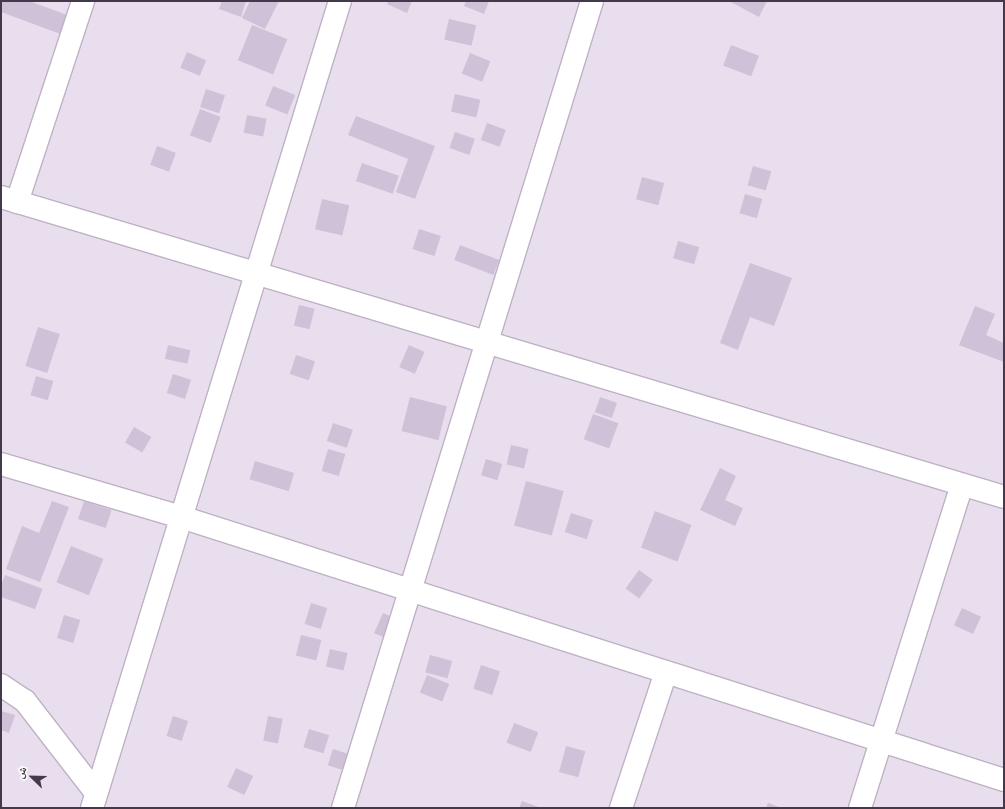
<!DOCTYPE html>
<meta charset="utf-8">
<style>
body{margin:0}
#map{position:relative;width:1005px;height:809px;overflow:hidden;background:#f3ecf5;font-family:"Titillium Web","Noto Naskh Arabic",sans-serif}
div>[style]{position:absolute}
.residential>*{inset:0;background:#e9deed;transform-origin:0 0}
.building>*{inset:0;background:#cfc1d7;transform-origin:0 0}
.roads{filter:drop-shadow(1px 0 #beb1c4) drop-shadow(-1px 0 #beb1c4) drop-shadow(0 1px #beb1c4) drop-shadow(0 -1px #beb1c4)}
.minor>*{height:22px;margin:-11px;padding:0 11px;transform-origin:11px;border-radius:11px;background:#fff}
span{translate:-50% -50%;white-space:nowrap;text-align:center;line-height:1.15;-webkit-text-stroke:4px #fff;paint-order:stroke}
.frame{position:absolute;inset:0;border:2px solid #44394a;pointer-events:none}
.north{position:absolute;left:12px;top:757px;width:40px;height:40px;-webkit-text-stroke:3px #fff;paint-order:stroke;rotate:293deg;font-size:11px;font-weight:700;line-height:16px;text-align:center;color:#44394a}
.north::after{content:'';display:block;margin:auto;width:14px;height:18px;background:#44394a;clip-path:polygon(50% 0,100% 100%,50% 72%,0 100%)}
</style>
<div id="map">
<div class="residential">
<i style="left:1px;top:1px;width:1003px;height:807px"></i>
</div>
<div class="building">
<i style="clip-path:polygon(1px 1px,29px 1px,81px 20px,74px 39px,1px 12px)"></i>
<i style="clip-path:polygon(222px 1px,246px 1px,241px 17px,219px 9px)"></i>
<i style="clip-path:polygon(250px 1px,279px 1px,265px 29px,242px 18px)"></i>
<i style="clip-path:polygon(388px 1px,412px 1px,407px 13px,387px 4px)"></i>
<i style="clip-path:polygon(466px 1px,489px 1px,484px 14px,464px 6px)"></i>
<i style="clip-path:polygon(729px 1px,767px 1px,759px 17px)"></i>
<i style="left:449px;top:19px;width:28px;height:21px;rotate:13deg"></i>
<i style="left:252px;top:25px;width:38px;height:38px;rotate:22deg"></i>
<i style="left:731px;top:45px;width:30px;height:22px;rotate:21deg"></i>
<i style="left:187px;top:52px;width:21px;height:17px;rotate:23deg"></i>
<i style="left:470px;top:53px;width:22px;height:22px;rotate:22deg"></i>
<i style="left:273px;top:86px;width:24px;height:21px;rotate:22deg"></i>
<i style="left:206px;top:89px;width:20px;height:19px;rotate:18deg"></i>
<i style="left:455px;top:94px;width:26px;height:18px;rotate:13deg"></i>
<i style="left:200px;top:109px;width:22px;height:28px;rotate:21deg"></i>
<i style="left:247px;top:115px;width:20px;height:18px;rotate:11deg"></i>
<i style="clip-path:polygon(356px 116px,435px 146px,415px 199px,396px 192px,408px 159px,348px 135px)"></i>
<i style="left:487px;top:123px;width:20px;height:18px;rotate:20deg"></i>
<i style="left:455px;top:132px;width:21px;height:17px;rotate:19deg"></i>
<i style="left:157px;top:146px;width:20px;height:20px;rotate:20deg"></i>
<i style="left:362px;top:163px;width:39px;height:19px;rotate:19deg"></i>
<i style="left:753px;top:166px;width:19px;height:20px;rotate:16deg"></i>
<i style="left:642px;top:177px;width:23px;height:23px;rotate:15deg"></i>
<i style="left:745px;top:194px;width:18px;height:20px;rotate:16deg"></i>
<i style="left:322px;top:199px;width:28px;height:31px;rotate:13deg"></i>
<i style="left:419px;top:229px;width:23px;height:21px;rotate:18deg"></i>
<i style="left:678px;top:241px;width:22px;height:18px;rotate:16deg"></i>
<i style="left:460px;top:245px;width:42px;height:16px;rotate:21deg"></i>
<i style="clip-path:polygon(750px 263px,792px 278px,774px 326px,750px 317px,738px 350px,720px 343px)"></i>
<i style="left:299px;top:305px;width:16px;height:21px;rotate:14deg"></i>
<i style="clip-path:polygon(975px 306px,995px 314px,986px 335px,1004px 343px,1004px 362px,959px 345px)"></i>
<i style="left:38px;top:327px;width:23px;height:41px;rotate:18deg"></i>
<i style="left:168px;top:345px;width:23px;height:14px;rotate:13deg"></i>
<i style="left:409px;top:345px;width:17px;height:24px;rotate:24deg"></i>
<i style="left:296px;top:355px;width:20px;height:20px;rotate:18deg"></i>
<i style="left:173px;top:374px;width:19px;height:20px;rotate:18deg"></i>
<i style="left:36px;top:376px;width:18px;height:20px;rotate:16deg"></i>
<i style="left:410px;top:397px;width:38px;height:35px;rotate:14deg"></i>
<i style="left:600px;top:397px;width:18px;height:16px;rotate:19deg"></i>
<i style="left:593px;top:414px;width:27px;height:27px;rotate:20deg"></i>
<i style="left:333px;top:423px;width:21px;height:19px;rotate:19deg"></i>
<i style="left:134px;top:427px;width:20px;height:18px;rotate:30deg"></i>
<i style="left:511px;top:445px;width:18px;height:20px;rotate:13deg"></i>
<i style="left:328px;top:449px;width:18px;height:23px;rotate:16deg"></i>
<i style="left:486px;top:459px;width:17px;height:17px;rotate:17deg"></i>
<i style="left:255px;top:461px;width:41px;height:19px;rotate:17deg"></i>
<i style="clip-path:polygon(720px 468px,736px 476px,725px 500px,743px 508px,735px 526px,700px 510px)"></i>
<i style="left:526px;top:481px;width:39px;height:46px;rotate:15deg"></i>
<i style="clip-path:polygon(52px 501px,69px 507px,40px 582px,6px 569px,22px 526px,39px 533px)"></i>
<i style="left:84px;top:501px;width:29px;height:19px;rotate:18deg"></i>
<i style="left:655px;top:511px;width:39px;height:39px;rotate:21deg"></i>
<i style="left:571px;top:513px;width:23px;height:20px;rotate:18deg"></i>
<i style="left:71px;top:546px;width:35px;height:39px;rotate:22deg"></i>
<i style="left:639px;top:570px;width:17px;height:23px;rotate:36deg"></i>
<i style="left:5px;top:575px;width:40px;height:22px;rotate:20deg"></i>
<i style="left:311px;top:603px;width:17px;height:22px;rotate:17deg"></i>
<i style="left:962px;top:608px;width:21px;height:19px;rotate:25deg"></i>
<i style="left:383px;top:613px;width:20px;height:22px;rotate:24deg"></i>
<i style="left:64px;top:615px;width:17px;height:24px;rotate:17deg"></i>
<i style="left:301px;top:635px;width:21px;height:21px;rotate:14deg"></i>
<i style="left:330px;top:649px;width:18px;height:18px;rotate:13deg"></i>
<i style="left:430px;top:655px;width:23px;height:18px;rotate:15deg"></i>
<i style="left:481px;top:665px;width:20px;height:25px;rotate:18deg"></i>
<i style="left:427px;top:675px;width:24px;height:19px;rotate:22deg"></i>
<i style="clip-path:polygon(1px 711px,15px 715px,9px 733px,1px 730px)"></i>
<i style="left:173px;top:716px;width:16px;height:21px;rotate:18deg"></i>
<i style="left:268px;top:716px;width:15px;height:25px;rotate:11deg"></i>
<i style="left:514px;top:723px;width:26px;height:21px;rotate:21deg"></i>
<i style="left:309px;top:729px;width:21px;height:19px;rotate:17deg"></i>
<i style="left:566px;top:746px;width:20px;height:27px;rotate:15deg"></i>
<i style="left:333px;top:749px;width:22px;height:17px;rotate:18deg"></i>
<i style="left:236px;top:768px;width:19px;height:21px;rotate:25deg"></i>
<i style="clip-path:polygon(522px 801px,541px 808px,519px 808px)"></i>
<i style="clip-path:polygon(768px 803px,782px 808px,766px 808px)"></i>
</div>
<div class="roads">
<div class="minor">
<i style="left:1px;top:197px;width:1047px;rotate:16.65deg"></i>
<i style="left:17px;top:202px;width:212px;rotate:-71.8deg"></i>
<i style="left:1px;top:464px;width:188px;rotate:16.4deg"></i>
<i style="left:181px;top:517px;width:864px;rotate:17.72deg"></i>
<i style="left:1px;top:685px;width:29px;rotate:34deg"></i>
<i style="left:25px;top:701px;width:116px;rotate:52.3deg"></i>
<i style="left:92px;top:808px;width:844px;rotate:-72.92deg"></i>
<i style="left:343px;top:808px;width:845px;rotate:-72.85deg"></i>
<i style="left:621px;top:808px;width:143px;rotate:-71.7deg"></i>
<i style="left:860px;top:808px;width:339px;rotate:-72.5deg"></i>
</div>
</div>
<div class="frame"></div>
<div class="north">ش</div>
</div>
